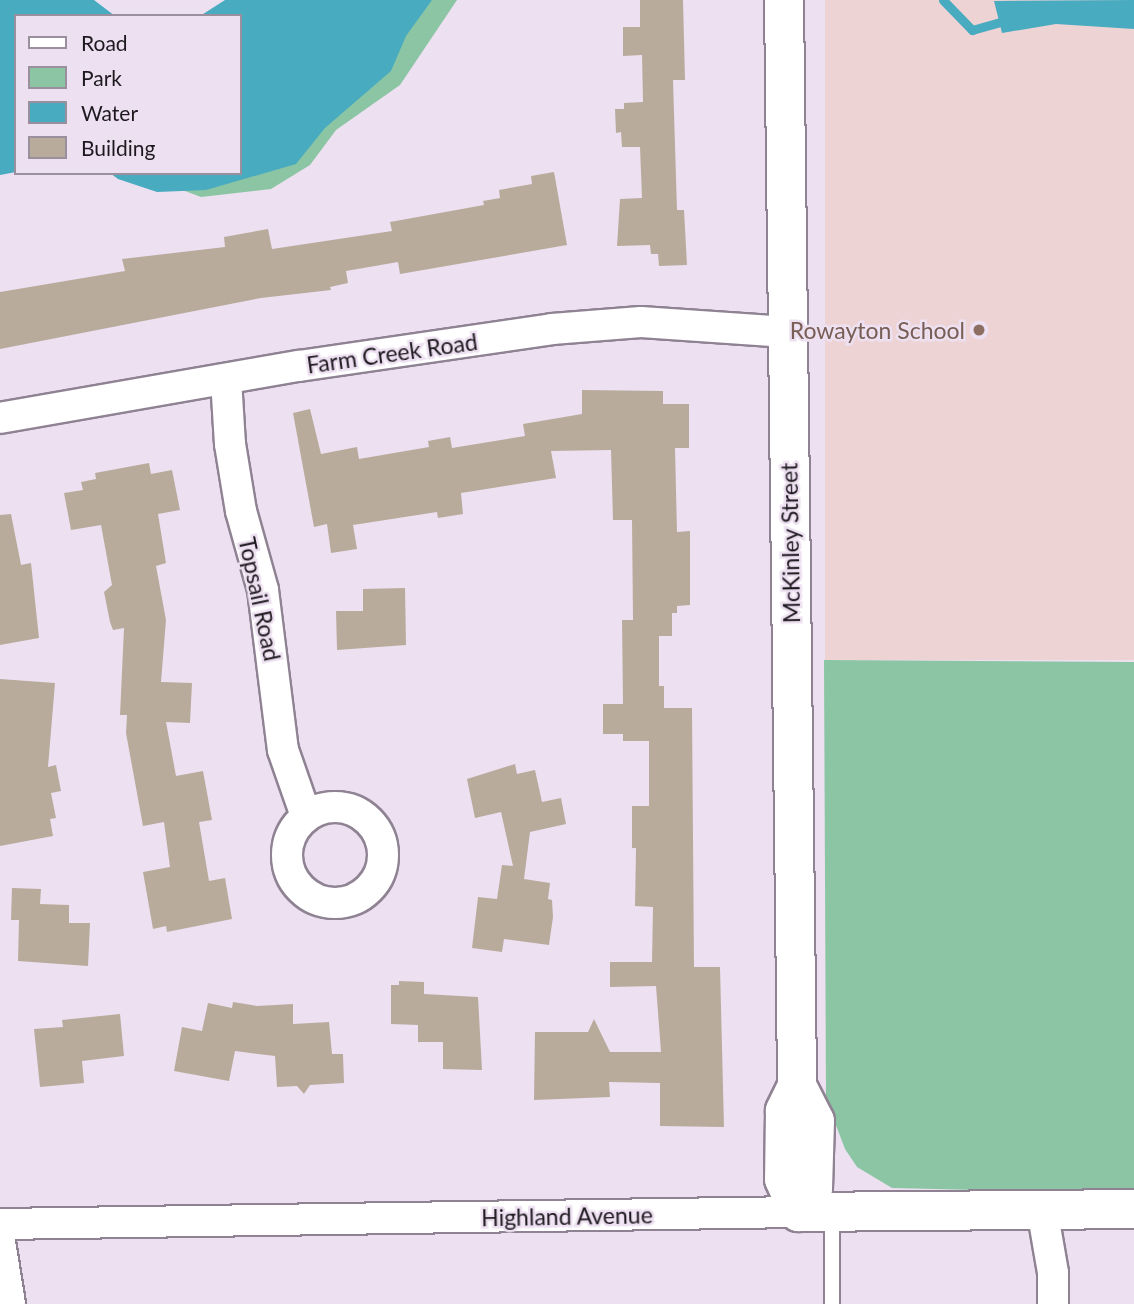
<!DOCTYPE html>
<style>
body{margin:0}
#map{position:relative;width:1134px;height:1304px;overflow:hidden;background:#ede0f1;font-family:Lato,sans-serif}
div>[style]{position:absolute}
.education>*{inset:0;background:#eed3d5;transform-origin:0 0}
.green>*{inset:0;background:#8cc5a4}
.water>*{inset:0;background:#48abc0}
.stream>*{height:9px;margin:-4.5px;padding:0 4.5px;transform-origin:4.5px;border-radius:4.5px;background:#48abc0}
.building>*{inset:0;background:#b9ab9c}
.roads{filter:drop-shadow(2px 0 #8f8393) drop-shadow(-2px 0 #8f8393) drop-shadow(0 2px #8f8393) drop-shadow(0 -2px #8f8393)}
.service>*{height:14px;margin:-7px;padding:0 7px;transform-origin:7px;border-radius:7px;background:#fff}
.minor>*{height:30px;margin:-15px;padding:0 15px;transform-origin:15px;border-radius:15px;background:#fff}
.minor>.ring{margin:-15px;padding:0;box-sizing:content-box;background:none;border:30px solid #fff;border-radius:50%}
.secondary>*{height:38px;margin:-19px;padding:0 19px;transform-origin:19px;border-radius:19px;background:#fff}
.dots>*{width:19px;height:19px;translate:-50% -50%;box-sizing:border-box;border:4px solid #ede0f1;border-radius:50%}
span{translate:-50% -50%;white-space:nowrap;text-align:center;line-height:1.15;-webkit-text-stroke:5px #ede0f1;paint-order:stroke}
.education-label{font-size:23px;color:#785e54}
.right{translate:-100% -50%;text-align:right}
.street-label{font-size:23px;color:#1d191f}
.legend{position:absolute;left:14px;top:14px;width:228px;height:161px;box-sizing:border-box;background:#ede0f1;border:2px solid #9a909d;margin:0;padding:9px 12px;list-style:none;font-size:21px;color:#1d191f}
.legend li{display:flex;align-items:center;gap:14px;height:35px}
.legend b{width:35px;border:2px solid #9a909d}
</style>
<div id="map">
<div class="education">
<i style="left:825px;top:0;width:309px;height:660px"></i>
</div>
<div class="green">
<i style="clip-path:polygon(302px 0,457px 0,400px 85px,336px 130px,310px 165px,271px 189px,201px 197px,137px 173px,240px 173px)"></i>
<i style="clip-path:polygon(824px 660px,1134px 662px,1134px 1194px,892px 1188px,857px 1167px,845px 1149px,826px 1099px)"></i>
</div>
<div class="water">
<i style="clip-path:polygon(0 0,94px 0,115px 16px,16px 16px,16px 172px,0 175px)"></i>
<i style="clip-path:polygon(225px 0,432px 0,406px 36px,391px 71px,325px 128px,296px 164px,206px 190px,157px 192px,118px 179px,110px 173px,240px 173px,240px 16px,200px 16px)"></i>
<i style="clip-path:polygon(1134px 0,1134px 29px,1056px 24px,1002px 33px,994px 1px)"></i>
</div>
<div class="stream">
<i style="left:943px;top:0;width:42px;rotate:46deg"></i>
<i style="left:972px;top:30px;width:41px;rotate:-15.8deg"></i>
</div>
<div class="building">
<i style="clip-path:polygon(640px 0,683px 0,685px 80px,673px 80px,677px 210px,684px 210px,687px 265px,659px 266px,658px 254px,651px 254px,650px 245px,617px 246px,620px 199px,642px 198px,640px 147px,622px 147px,621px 132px,616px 133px,615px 109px,624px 109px,624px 103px,643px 102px,642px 55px,623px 56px,623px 27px,640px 27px)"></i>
<i style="clip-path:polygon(554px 172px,567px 245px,400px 274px,398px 262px,346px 271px,348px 283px,330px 287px,331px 290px,261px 298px,0 349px,0 292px,125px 271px,122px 259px,225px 247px,224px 237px,268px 229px,272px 249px,392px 231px,390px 222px,484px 205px,483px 201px,500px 198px,499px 190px,532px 184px,531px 176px)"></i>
<i style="clip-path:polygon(582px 390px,663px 391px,663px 404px,689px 404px,689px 448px,675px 448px,677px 532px,690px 531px,690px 605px,677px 606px,677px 613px,672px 613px,672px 636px,659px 636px,659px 686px,664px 686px,664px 708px,692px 708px,694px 967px,720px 967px,724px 1127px,660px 1126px,660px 1083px,609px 1082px,610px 1097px,534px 1100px,535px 1032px,588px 1032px,594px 1019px,610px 1052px,661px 1052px,656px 986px,610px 987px,610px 962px,652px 962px,653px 907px,635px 906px,636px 848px,632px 848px,632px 806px,649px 806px,649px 741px,623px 741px,623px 734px,603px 734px,603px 704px,623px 704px,622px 620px,633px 620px,632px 520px,613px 520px,611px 450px,551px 451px,556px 478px,461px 493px,463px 514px,438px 518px,437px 512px,353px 525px,357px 549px,331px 553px,327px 524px,314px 527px,293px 413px,310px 409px,321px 454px,357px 447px,359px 459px,429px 447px,428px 441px,450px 437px,452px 448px,525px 436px,523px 424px,582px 414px)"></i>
<i style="clip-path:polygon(149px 463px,151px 474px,172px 470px,180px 510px,158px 514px,166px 563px,156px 566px,166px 620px,161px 682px,192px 683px,190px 723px,166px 722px,176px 776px,203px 771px,212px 820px,199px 822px,209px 881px,225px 878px,232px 919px,167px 932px,166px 926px,153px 929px,143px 872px,170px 867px,164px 822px,143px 826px,126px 733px,127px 715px,120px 715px,124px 628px,113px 630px,110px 622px,104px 592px,112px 585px,101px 525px,71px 530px,64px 493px,83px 490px,81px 482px,96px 479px,95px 473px)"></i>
<i style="clip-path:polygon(11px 514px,21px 565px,31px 563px,39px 638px,0 645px,0 515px)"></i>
<i style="clip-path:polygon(405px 588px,406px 645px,337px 650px,336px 611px,363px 611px,363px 589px)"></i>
<i style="clip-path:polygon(0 679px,55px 683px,48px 767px,56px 765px,61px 791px,51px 793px,56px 818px,50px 819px,53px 836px,0 846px)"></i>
<i style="clip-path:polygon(515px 764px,517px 774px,535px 770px,542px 802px,561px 798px,566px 824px,530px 832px,524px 879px,550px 883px,548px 899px,552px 900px,553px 917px,549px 945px,504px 939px,502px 952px,472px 948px,478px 897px,497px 899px,502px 865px,513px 866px,501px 812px,475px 818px,467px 779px)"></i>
<i style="clip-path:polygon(12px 888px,41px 889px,40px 904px,69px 905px,69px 923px,90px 923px,88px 966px,18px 961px,19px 920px,11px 920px)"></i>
<i style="clip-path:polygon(399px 981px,424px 982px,424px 994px,478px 997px,482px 1070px,443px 1069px,443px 1042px,418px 1042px,418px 1025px,391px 1024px,391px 985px,399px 985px)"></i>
<i style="clip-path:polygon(233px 1002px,257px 1006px,293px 1004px,293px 1024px,329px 1022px,332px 1054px,343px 1054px,344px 1083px,310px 1085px,304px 1094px,297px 1086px,277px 1087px,275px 1056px,235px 1051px,229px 1081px,174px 1071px,182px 1027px,202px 1031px,208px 1003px,232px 1008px)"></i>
<i style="clip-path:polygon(120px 1014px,124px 1056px,82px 1061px,84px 1083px,40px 1087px,34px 1029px,63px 1027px,62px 1020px)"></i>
</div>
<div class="roads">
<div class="service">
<i style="left:832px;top:1304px;width:90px;rotate:-90deg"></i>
</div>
<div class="minor">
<i style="left:226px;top:379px;width:65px;rotate:86.5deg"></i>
<i style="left:230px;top:444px;width:68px;rotate:80.7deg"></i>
<i style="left:241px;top:511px;width:82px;rotate:74.4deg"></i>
<i style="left:263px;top:590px;width:161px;rotate:82.9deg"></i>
<i style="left:283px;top:750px;width:70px;rotate:70.8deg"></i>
<i style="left:0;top:418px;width:303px;rotate:-9.9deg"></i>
<i style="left:299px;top:366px;width:256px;rotate:-8.3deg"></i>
<i style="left:552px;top:329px;width:89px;rotate:-4.5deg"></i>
<i style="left:641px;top:322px;width:146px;rotate:3.9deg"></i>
<i class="ring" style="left:287px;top:807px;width:66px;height:66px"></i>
<i style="left:1042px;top:1209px;width:65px;rotate:80.2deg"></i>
<i style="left:1053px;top:1273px;width:31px;rotate:90deg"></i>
<i style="left:0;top:1224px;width:799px;rotate:-0.86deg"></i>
<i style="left:0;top:1242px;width:63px;rotate:80.8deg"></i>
</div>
<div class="secondary">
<i style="left:784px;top:0;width:1086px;rotate:89.31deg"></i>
<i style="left:797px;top:1086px;width:28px;rotate:116deg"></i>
<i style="left:785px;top:1111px;width:68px;rotate:90.8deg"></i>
<i style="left:784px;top:1179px;width:36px;rotate:66deg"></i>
<i style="left:797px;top:1086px;width:39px;rotate:63deg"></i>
<i style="left:815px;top:1121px;width:67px;rotate:91.7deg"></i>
<i style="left:813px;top:1188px;width:28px;rotate:120deg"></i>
<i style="left:799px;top:1212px;width:335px;rotate:-0.5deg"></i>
</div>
</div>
<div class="dots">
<i style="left:979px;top:330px;background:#8d6e63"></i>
</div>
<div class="education-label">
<span class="right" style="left:965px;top:330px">Rowayton School</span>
</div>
<div class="street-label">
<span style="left:392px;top:353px;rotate:-8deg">Farm Creek Road</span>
<span style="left:790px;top:543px;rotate:-91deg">McKinley Street</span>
<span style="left:260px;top:599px;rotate:78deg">Topsail Road</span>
<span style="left:567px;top:1216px;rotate:-1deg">Highland Avenue</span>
</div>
<ul class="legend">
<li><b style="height:9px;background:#fff"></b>Road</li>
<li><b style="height:19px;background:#8cc5a4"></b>Park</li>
<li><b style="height:19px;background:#48abc0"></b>Water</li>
<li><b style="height:19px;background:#b9ab9c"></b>Building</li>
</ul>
</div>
